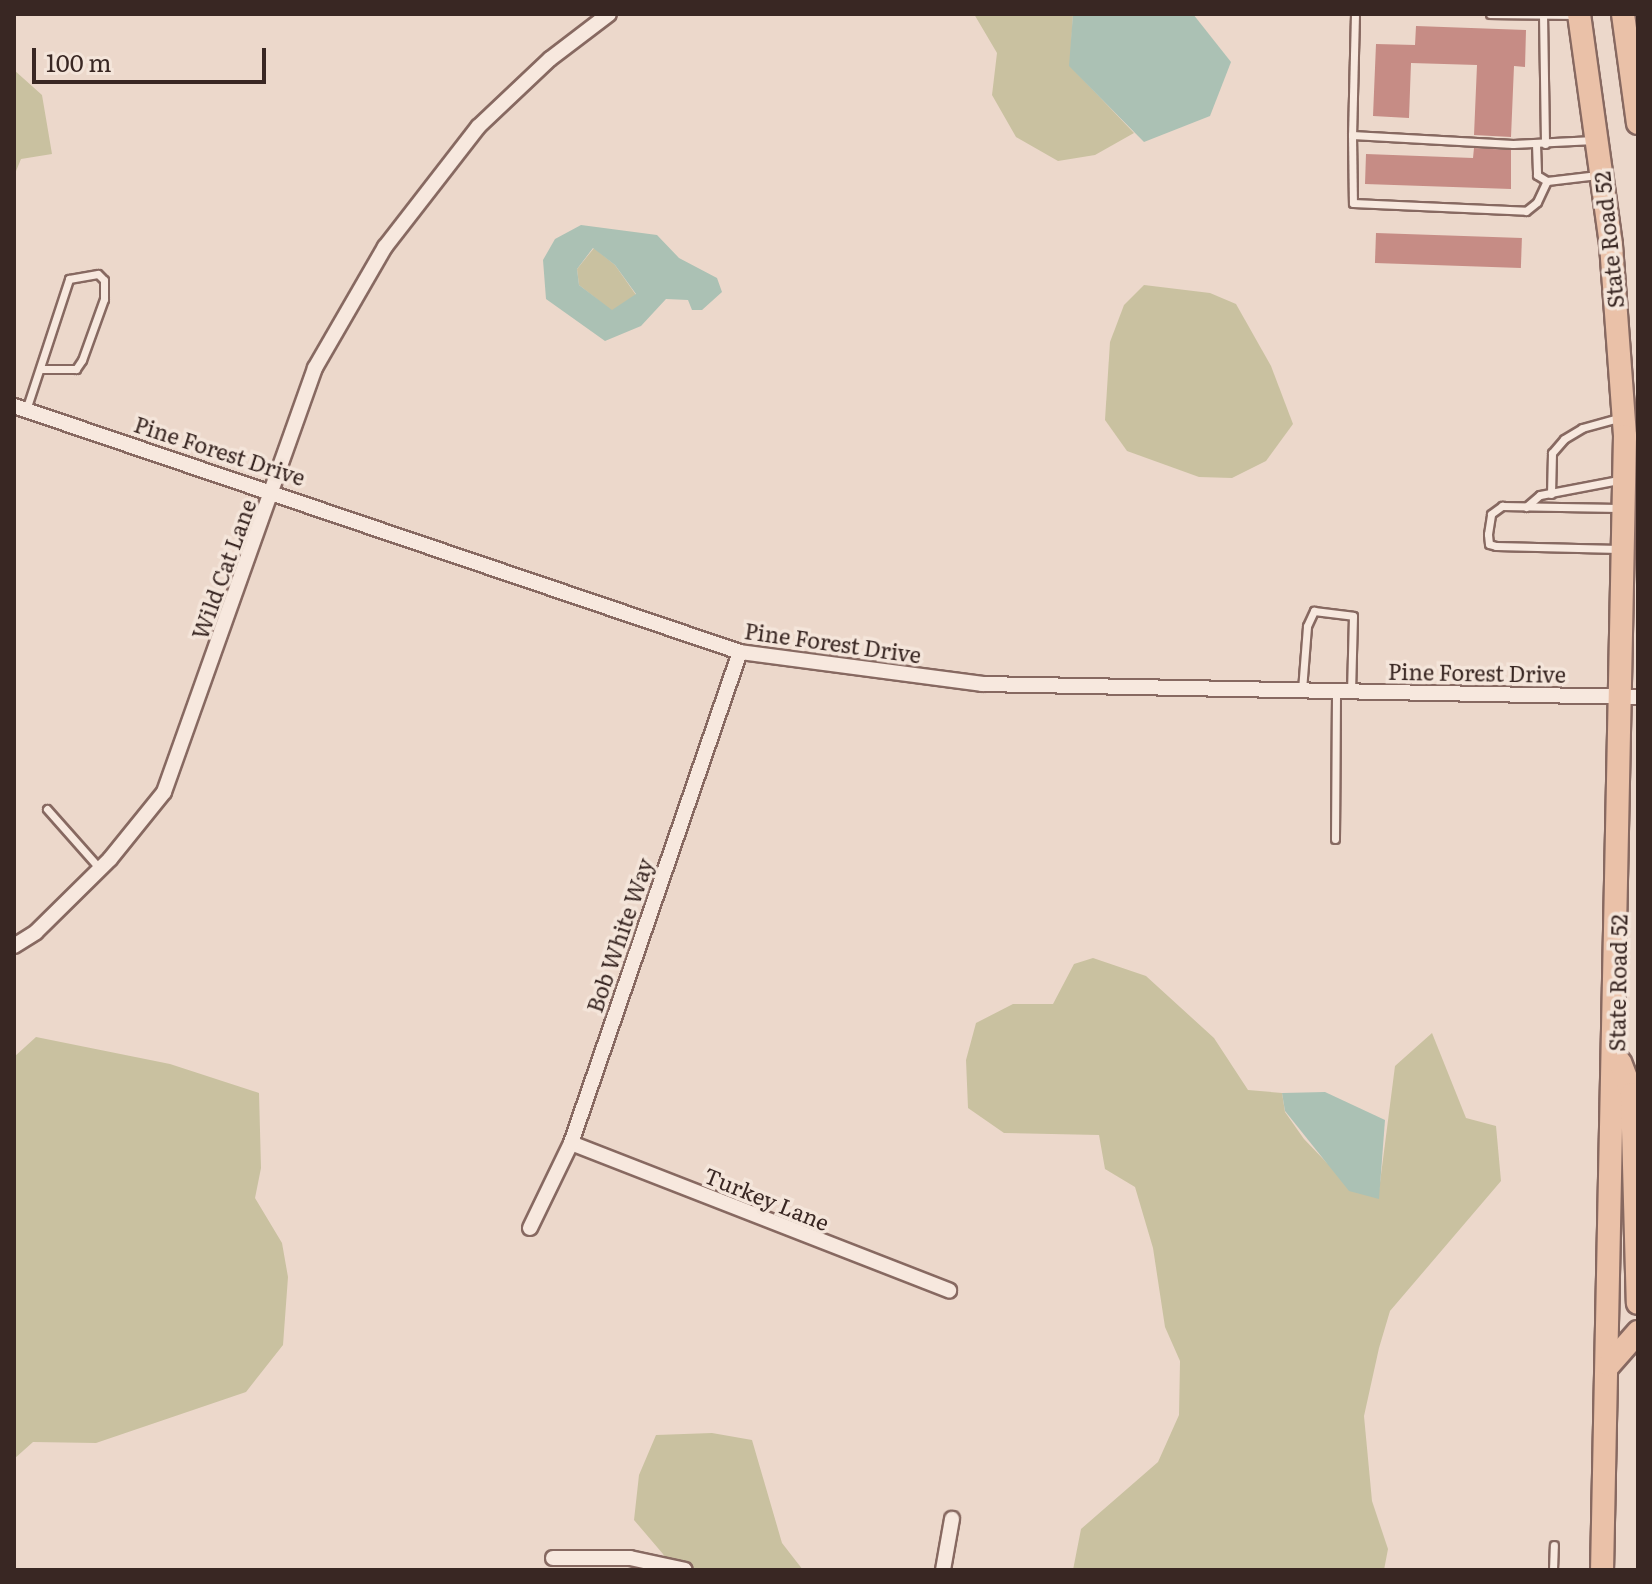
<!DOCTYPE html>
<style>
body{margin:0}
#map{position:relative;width:1652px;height:1584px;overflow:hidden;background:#ecd8cb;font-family:Literata,serif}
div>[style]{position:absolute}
.green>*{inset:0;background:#c9c1a0}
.water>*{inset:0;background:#abc1b4}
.building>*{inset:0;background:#c68c85;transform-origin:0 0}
.roads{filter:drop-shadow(2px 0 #876961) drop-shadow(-2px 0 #876961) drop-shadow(0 2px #876961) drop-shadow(0 -2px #876961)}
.service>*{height:7px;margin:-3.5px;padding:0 3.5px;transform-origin:3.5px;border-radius:3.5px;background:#f7e8de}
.minor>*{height:14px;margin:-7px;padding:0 7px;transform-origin:7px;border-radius:7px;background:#f7e8de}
.primary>*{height:22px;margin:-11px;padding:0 11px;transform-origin:11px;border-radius:11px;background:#eac1a8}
span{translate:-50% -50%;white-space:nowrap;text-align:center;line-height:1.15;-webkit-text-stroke:7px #f4e5da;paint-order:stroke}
.street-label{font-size:22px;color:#392723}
.frame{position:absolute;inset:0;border:16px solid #392723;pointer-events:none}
.scale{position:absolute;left:32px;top:48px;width:234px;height:36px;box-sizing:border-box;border:4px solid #392723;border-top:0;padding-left:10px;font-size:24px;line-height:28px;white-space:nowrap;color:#392723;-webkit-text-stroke:6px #f4e5da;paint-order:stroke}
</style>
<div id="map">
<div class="green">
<i style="clip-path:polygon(974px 14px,1073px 14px,1070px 66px,1134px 133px,1095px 155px,1058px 161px,1016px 137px,992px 95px,997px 53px)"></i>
<i style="clip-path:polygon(14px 70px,42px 95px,52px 154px,21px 159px,14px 176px)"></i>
<i style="clip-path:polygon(594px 248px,615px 265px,636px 295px,612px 311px,579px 285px,577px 269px)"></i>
<i style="clip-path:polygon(1144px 285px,1210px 293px,1236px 304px,1271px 366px,1293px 424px,1266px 461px,1232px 478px,1199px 477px,1127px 451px,1105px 420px,1110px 342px,1124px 305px)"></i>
<i style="clip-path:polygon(1093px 958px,1146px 976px,1214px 1038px,1248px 1090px,1282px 1093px,1285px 1112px,1304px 1139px,1327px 1163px,1378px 1198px,1395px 1066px,1432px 1033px,1466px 1118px,1496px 1126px,1501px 1181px,1390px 1311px,1379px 1348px,1364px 1416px,1372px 1501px,1388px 1549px,1384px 1570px,1073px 1570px,1081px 1529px,1158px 1462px,1179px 1415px,1180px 1361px,1165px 1327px,1153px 1248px,1135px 1187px,1105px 1169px,1099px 1135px,1004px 1133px,968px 1108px,966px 1060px,976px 1023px,1013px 1004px,1053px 1004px,1074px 964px)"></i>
<i style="clip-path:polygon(36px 1037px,170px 1064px,259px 1093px,261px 1168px,255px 1198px,282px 1243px,288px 1277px,283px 1345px,246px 1392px,96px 1443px,33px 1442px,14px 1459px,14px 1057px)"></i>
<i style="clip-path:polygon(712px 1433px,752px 1440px,782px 1543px,803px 1570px,670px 1570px,663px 1554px,634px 1520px,639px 1475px,656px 1435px)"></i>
</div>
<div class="water">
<i style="clip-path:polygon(1073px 14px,1193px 14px,1231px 62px,1210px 116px,1144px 142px,1069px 66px)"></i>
<i style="clip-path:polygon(evenodd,581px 225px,657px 235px,679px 258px,717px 278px,722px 292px,702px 310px,692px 310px,688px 300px,666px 299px,641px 326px,605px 341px,546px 299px,543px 260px,555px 239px,581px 225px,593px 248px,615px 265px,636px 294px,612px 310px,579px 285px,577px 269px,593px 248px)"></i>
<i style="clip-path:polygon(1325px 1092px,1385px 1120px,1379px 1199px,1349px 1191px,1285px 1111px,1282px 1093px)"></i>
</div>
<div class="building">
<i style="clip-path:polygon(1416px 26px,1526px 30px,1525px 67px,1514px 66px,1511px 137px,1474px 135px,1477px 65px,1411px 63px,1409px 118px,1373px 116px,1376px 44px,1415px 45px)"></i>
<i style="clip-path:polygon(1474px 148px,1511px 150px,1511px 189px,1365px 184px,1366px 154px,1473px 158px)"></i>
<i style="left:1376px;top:233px;width:146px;height:30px;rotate:2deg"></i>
</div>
<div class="roads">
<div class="service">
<i style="left:1355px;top:14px;width:121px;rotate:91.4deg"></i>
<i style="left:1352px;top:135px;width:161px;rotate:3.2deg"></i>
<i style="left:1513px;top:144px;width:81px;rotate:-2.8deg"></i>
<i style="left:1490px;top:14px;width:85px;rotate:0.7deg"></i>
<i style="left:1543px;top:14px;width:130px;rotate:89.1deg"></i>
<i style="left:1352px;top:135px;width:68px;rotate:89.2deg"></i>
<i style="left:1353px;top:203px;width:173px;rotate:2.6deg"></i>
<i style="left:1526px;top:211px;width:14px;rotate:-39deg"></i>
<i style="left:1537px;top:202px;width:23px;rotate:-65deg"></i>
<i style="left:1536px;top:144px;width:31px;rotate:88deg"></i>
<i style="left:1537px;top:175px;width:12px;rotate:31deg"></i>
<i style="left:1547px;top:181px;width:51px;rotate:-6.7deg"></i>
<i style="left:26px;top:410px;width:138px;rotate:-71.8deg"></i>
<i style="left:69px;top:279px;width:29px;rotate:-10deg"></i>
<i style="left:98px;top:274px;width:8px;rotate:45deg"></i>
<i style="left:104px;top:280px;width:19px;rotate:90deg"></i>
<i style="left:104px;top:299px;width:65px;rotate:109.8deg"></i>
<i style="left:82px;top:360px;width:11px;rotate:124deg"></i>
<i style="left:76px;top:369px;width:35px;rotate:180deg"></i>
<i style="left:1551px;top:494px;width:41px;rotate:-88.6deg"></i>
<i style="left:1552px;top:453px;width:18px;rotate:-49deg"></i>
<i style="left:1564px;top:439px;width:21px;rotate:-31deg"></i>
<i style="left:1582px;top:428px;width:41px;rotate:-15.4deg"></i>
<i style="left:1526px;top:507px;width:18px;rotate:-41deg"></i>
<i style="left:1540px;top:495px;width:80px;rotate:-10.8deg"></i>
<i style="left:1619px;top:549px;width:123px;rotate:-178.6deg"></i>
<i style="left:1496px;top:546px;width:7px;rotate:-164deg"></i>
<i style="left:1489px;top:544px;width:10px;rotate:-96deg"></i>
<i style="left:1488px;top:534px;width:20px;rotate:-81deg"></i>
<i style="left:1491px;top:514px;width:14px;rotate:-36deg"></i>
<i style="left:1502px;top:506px;width:117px;rotate:1deg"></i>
<i style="left:1302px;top:690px;width:64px;rotate:-85.5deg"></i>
<i style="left:1307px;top:626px;width:17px;rotate:-65deg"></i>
<i style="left:1314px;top:611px;width:39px;rotate:7deg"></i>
<i style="left:1353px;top:616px;width:75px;rotate:91.5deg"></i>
<i style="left:47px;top:809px;width:80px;rotate:48.5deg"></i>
<i style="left:1335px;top:839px;width:148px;rotate:-89.6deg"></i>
<i style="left:1553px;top:1570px;width:25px;rotate:-88deg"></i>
</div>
<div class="minor">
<i style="left:14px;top:406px;width:767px;rotate:18.72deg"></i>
<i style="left:740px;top:652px;width:244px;rotate:7.5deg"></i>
<i style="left:982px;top:684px;width:656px;rotate:1.14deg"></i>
<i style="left:14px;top:946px;width:26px;rotate:-32deg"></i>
<i style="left:36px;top:932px;width:104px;rotate:-44.6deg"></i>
<i style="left:110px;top:859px;width:86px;rotate:-51.1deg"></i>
<i style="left:164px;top:792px;width:450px;rotate:-70.4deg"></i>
<i style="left:315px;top:368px;width:140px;rotate:-60deg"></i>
<i style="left:385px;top:247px;width:152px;rotate:-52.2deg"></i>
<i style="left:478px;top:127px;width:99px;rotate:-43.4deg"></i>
<i style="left:550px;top:59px;width:74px;rotate:-37.3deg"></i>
<i style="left:571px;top:1143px;width:406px;rotate:21.3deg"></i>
<i style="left:530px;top:1228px;width:94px;rotate:-64.2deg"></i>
<i style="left:571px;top:1143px;width:519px;rotate:-71.01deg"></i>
<i style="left:553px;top:1558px;width:77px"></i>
<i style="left:630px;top:1558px;width:56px;rotate:12.3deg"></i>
<i style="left:943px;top:1570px;width:52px;rotate:-80deg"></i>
</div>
<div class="primary">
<i style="left:1579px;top:14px;width:233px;rotate:82.1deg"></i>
<i style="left:1611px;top:245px;width:192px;rotate:85.8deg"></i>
<i style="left:1625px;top:436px;width:1134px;rotate:91.16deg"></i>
<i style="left:1623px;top:14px;width:110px;rotate:82.2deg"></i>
<i style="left:1620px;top:1062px;width:34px;rotate:69deg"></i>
<i style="left:1632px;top:1094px;width:209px;rotate:88.4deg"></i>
<i style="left:1609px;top:1365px;width:44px;rotate:-48.7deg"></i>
</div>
</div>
<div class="street-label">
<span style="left:1608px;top:240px;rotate:-96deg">State Road 52</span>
<span style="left:220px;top:450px;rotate:18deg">Pine Forest Drive</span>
<span style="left:223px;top:569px;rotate:-70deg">Wild Cat Lane</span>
<span style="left:833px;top:642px;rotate:8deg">Pine Forest Drive</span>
<span style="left:1477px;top:672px;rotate:1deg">Pine Forest Drive</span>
<span style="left:619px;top:935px;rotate:-71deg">Bob White Way</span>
<span style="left:1617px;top:983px;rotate:-89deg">State Road 52</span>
<span style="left:767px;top:1198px;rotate:22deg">Turkey Lane</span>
</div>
<div class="frame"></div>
<div class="scale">100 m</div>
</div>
